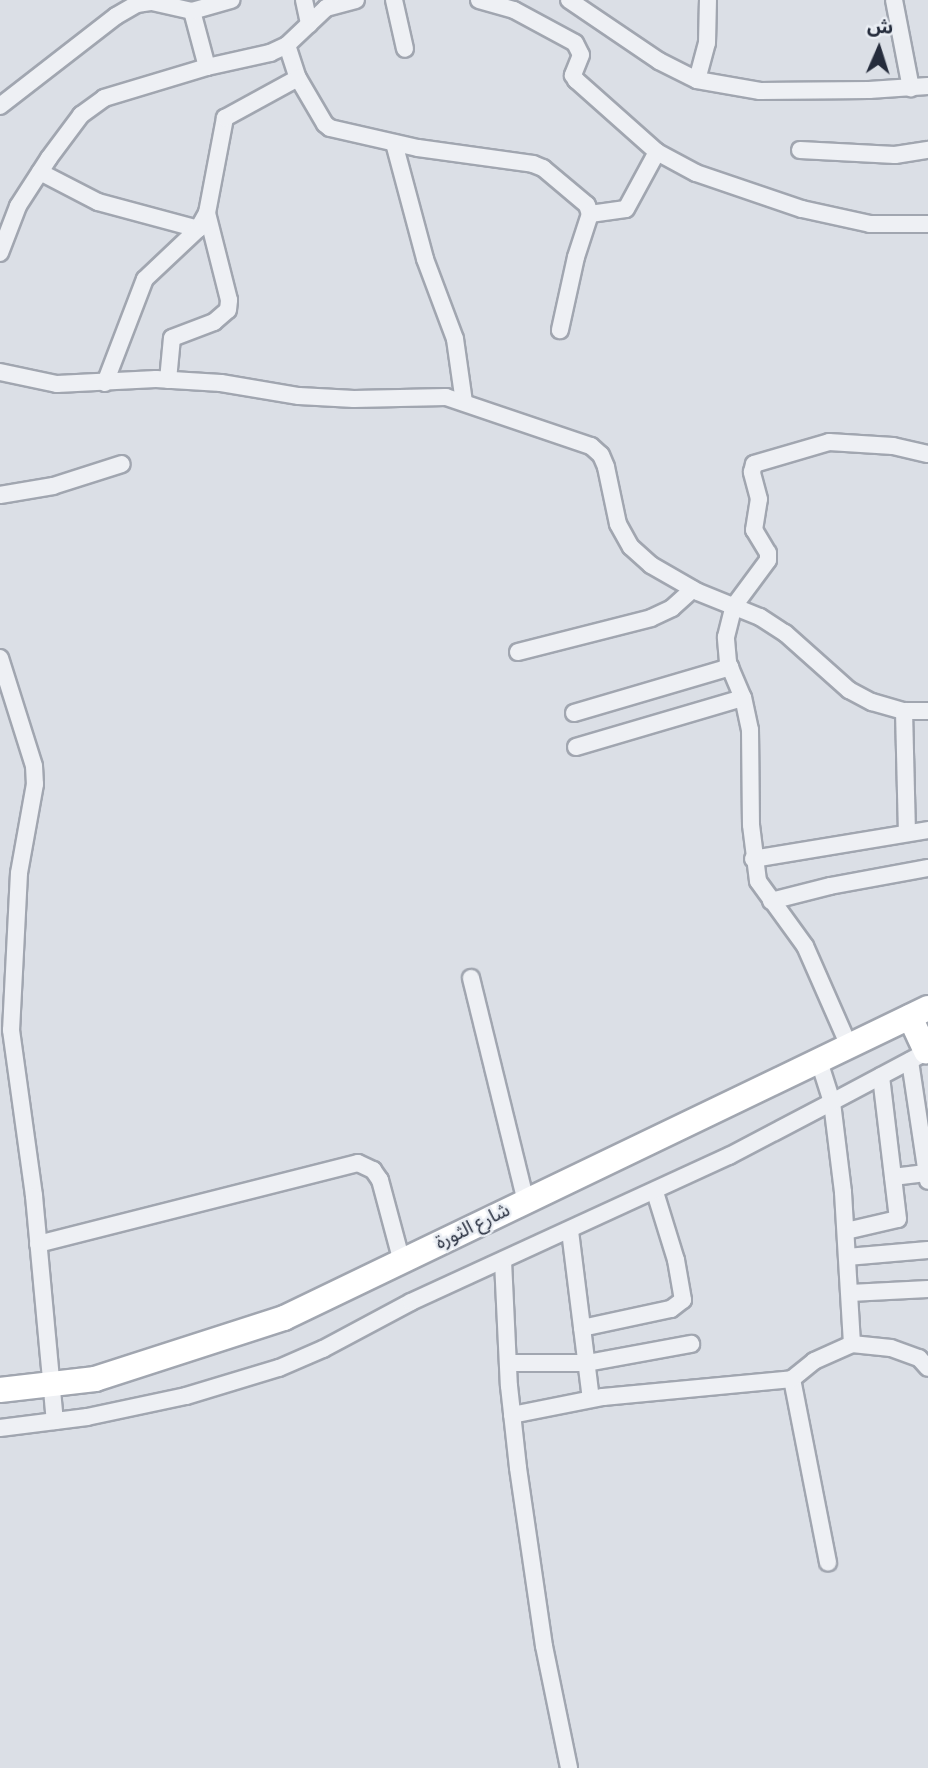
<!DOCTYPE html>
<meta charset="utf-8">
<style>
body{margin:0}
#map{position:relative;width:928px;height:1768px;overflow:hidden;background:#dbdfe6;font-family:"Source Sans 3","Noto Sans Arabic",sans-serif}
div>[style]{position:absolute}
.roads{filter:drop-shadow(2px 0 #a1a6b0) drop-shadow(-2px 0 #a1a6b0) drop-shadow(0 2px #a1a6b0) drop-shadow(0 -2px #a1a6b0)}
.street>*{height:16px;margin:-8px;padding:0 8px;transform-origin:8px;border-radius:8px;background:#eef0f4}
.primary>*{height:24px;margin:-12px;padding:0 12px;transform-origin:12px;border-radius:12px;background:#fff}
span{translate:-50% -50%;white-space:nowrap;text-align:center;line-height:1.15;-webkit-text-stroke:5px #eaeef4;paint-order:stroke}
.street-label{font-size:19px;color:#252c3c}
.north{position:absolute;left:844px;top:14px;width:70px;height:70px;-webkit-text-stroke:5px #eaeef4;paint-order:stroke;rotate:3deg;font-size:19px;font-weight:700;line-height:28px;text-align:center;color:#252c3c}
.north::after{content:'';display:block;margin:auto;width:24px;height:32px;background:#252c3c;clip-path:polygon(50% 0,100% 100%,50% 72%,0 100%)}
</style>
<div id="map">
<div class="roads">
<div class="street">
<i style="left:304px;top:0;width:25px;rotate:78deg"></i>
<i style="left:394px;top:0;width:50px;rotate:77.3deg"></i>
<i style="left:479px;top:0;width:36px;rotate:16deg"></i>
<i style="left:514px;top:10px;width:69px;rotate:28.4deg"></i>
<i style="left:575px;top:43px;width:13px;rotate:63deg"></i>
<i style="left:581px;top:55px;width:22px;rotate:112deg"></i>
<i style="left:573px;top:75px;width:6px;rotate:59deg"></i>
<i style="left:576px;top:80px;width:108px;rotate:41.6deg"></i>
<i style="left:657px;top:152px;width:44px;rotate:28.3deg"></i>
<i style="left:696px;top:173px;width:112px;rotate:18.8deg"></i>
<i style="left:802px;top:209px;width:70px;rotate:12.4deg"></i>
<i style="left:870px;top:224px;width:58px"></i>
<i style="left:569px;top:0;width:109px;rotate:34.1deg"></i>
<i style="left:659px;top:61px;width:42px;rotate:26.6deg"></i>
<i style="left:697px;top:80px;width:64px;rotate:9.9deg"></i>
<i style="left:760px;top:91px;width:109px;rotate:-0.5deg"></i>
<i style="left:869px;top:90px;width:59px;rotate:-3.9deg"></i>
<i style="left:894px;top:0;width:90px;rotate:79.1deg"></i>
<i style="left:192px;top:11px;width:58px;rotate:75deg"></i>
<i style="left:287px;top:45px;width:35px;rotate:72deg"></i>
<i style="left:298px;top:78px;width:53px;rotate:59.6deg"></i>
<i style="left:325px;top:124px;width:6px;rotate:39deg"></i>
<i style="left:330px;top:128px;width:90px;rotate:12.8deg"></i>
<i style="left:418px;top:148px;width:116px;rotate:7.9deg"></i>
<i style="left:533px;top:164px;width:11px;rotate:22deg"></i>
<i style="left:543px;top:168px;width:57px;rotate:40.1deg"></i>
<i style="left:587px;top:205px;width:9px;rotate:72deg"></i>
<i style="left:590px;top:214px;width:45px;rotate:108deg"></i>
<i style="left:576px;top:257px;width:75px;rotate:102.4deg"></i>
<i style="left:697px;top:80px;width:38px;rotate:-75deg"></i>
<i style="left:707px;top:43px;width:43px;rotate:-88.7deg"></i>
<i style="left:0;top:106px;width:147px;rotate:-37.8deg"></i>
<i style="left:116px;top:16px;width:24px;rotate:-30deg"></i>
<i style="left:137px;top:4px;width:15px;rotate:-8deg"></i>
<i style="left:152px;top:2px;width:41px;rotate:12.7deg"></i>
<i style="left:192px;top:11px;width:41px;rotate:-15.8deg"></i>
<i style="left:394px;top:143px;width:120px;rotate:75deg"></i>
<i style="left:425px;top:259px;width:85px;rotate:69.4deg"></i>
<i style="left:455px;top:339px;width:64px;rotate:81.9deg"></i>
<i style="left:800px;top:150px;width:95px;rotate:3deg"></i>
<i style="left:895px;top:155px;width:33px;rotate:-9deg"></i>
<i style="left:40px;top:172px;width:65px;rotate:27.3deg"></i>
<i style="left:98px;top:202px;width:104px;rotate:15.1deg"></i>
<i style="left:590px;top:214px;width:36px;rotate:-8deg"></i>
<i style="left:626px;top:209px;width:65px;rotate:-61.5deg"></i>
<i style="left:0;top:253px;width:50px;rotate:-69deg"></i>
<i style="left:18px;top:206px;width:57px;rotate:-57.1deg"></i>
<i style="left:49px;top:158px;width:54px;rotate:-53.3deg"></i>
<i style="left:81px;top:115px;width:29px;rotate:-36deg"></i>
<i style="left:104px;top:98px;width:108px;rotate:-16.8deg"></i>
<i style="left:207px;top:67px;width:65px;rotate:-12.5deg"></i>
<i style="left:270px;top:53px;width:19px;rotate:-25deg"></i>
<i style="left:287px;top:45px;width:54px;rotate:-43.5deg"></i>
<i style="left:326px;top:8px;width:31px;rotate:-15deg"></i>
<i style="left:0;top:372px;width:58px;rotate:11.9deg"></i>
<i style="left:57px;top:384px;width:99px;rotate:-2.9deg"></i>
<i style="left:156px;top:379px;width:65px;rotate:3.5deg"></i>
<i style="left:221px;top:383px;width:79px;rotate:9.5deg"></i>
<i style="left:299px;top:396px;width:55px;rotate:3.1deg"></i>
<i style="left:354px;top:399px;width:92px;rotate:-1.2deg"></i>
<i style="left:446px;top:397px;width:153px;rotate:18.7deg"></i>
<i style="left:591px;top:446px;width:13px;rotate:42deg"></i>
<i style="left:601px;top:455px;width:13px;rotate:67deg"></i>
<i style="left:606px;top:467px;width:58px;rotate:78.1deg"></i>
<i style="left:618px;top:524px;width:26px;rotate:61deg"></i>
<i style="left:631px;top:547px;width:27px;rotate:42deg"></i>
<i style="left:651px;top:565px;width:54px;rotate:29.9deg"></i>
<i style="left:698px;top:592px;width:67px;rotate:22deg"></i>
<i style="left:760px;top:617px;width:30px;rotate:33deg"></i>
<i style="left:785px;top:633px;width:86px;rotate:41.7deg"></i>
<i style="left:849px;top:690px;width:26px;rotate:28deg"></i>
<i style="left:872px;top:702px;width:33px;rotate:16deg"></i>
<i style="left:904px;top:711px;width:24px"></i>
<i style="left:168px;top:380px;width:42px;rotate:-84.6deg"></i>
<i style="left:172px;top:338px;width:45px;rotate:-20.9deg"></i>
<i style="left:214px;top:322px;width:18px;rotate:-41deg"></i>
<i style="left:228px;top:310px;width:10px;rotate:-84deg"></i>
<i style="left:229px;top:300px;width:90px;rotate:-104.2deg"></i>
<i style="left:105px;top:383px;width:111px;rotate:-69deg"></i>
<i style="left:145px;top:279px;width:73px;rotate:-43.3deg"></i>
<i style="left:198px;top:229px;width:18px;rotate:-61deg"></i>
<i style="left:207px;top:213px;width:97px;rotate:-79.3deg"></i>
<i style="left:225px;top:118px;width:83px;rotate:-28.7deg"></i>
<i style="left:0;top:495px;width:54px;rotate:-9.6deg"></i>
<i style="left:53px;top:486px;width:72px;rotate:-17.7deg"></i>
<i style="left:518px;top:652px;width:137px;rotate:-14.3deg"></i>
<i style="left:651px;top:618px;width:23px;rotate:-25deg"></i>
<i style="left:672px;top:608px;width:28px;rotate:-42deg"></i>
<i style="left:0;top:658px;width:113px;rotate:72.5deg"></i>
<i style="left:34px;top:766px;width:18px;rotate:87deg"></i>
<i style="left:35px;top:784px;width:90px;rotate:100.2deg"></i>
<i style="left:19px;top:873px;width:157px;rotate:92.9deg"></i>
<i style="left:11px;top:1030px;width:168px;rotate:82.1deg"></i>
<i style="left:34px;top:1196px;width:226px;rotate:84.7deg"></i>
<i style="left:904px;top:711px;width:120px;rotate:88.6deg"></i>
<i style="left:574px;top:713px;width:163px;rotate:-16.4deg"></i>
<i style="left:576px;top:747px;width:174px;rotate:-16.4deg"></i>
<i style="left:753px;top:859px;width:177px;rotate:-9.4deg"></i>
<i style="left:771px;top:901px;width:61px;rotate:-14.3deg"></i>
<i style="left:830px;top:886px;width:100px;rotate:-10.4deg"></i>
<i style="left:471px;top:978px;width:231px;rotate:76.2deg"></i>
<i style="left:849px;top:1046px;width:109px;rotate:-113.7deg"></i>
<i style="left:805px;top:946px;width:80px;rotate:-125.9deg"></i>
<i style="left:758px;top:881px;width:56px;rotate:-97.1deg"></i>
<i style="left:751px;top:825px;width:95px;rotate:-90.6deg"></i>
<i style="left:750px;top:730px;width:33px;rotate:-102deg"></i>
<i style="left:743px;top:698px;width:39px;rotate:-113deg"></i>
<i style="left:728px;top:662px;width:25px;rotate:-95deg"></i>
<i style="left:726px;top:637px;width:32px;rotate:-76deg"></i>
<i style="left:734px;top:606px;width:57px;rotate:-53.5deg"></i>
<i style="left:768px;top:560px;width:7px;rotate:-90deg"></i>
<i style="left:768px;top:553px;width:27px;rotate:-121deg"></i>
<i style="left:754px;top:530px;width:31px;rotate:-81deg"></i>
<i style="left:759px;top:499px;width:28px;rotate:-105deg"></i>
<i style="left:752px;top:472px;width:8px;rotate:-76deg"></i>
<i style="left:754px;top:464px;width:78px;rotate:-16.3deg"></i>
<i style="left:829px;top:442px;width:64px;rotate:3.6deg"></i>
<i style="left:893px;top:446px;width:36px;rotate:13deg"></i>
<i style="left:910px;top:1061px;width:121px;rotate:81.5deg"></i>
<i style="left:893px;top:1177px;width:35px;rotate:-7deg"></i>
<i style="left:570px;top:1231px;width:169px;rotate:82.9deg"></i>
<i style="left:846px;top:1231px;width:53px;rotate:-13deg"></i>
<i style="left:898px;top:1219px;width:144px;rotate:-96.8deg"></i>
<i style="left:38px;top:1244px;width:330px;rotate:-14.2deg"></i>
<i style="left:358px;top:1163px;width:17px;rotate:25deg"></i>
<i style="left:373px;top:1170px;width:12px;rotate:55deg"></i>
<i style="left:380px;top:1180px;width:85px;rotate:75deg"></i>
<i style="left:847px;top:1257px;width:81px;rotate:-4.9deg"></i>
<i style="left:503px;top:1261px;width:125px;rotate:87.3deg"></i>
<i style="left:509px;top:1386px;width:82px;rotate:83.7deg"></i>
<i style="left:518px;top:1468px;width:180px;rotate:81.7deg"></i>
<i style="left:544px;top:1646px;width:125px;rotate:78.4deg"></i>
<i style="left:850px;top:1293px;width:78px;rotate:-2.9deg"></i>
<i style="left:582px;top:1328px;width:91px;rotate:-12.1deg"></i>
<i style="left:671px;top:1309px;width:15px;rotate:-37deg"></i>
<i style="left:683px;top:1300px;width:41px;rotate:-99.9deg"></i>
<i style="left:676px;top:1260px;width:71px;rotate:-107.2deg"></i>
<i style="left:852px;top:1344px;width:152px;rotate:-93.4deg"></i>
<i style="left:843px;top:1192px;width:91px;rotate:-97deg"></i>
<i style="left:832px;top:1102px;width:109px;rotate:-28deg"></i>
<i style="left:508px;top:1363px;width:79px"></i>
<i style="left:587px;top:1363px;width:106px;rotate:-10.4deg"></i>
<i style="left:792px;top:1379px;width:187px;rotate:78.9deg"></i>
<i style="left:512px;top:1415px;width:93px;rotate:-11.2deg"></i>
<i style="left:603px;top:1397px;width:190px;rotate:-5.4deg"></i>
<i style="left:792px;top:1379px;width:28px;rotate:-39deg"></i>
<i style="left:814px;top:1361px;width:42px;rotate:-24.1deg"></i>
<i style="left:852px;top:1344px;width:39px;rotate:6deg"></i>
<i style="left:891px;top:1348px;width:30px;rotate:20deg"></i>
<i style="left:919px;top:1358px;width:13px;rotate:48deg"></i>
<i style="left:0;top:1428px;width:88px;rotate:-7.2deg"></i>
<i style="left:87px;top:1417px;width:101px;rotate:-12deg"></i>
<i style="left:186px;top:1396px;width:97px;rotate:-16.8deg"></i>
<i style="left:279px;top:1368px;width:48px;rotate:-23.4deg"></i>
<i style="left:323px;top:1349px;width:100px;rotate:-28.1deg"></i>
<i style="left:411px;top:1302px;width:350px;rotate:-24.7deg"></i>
<i style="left:729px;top:1156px;width:116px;rotate:-27.7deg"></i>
<i style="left:832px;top:1102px;width:43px;rotate:-107.6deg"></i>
</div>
<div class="primary">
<i style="left:910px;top:1017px;width:38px;rotate:65deg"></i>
<i style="left:0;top:1390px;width:96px;rotate:-6.6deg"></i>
<i style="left:95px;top:1379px;width:199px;rotate:-17.9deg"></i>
<i style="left:284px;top:1318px;width:715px;rotate:-25.7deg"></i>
</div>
</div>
<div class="street-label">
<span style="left:473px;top:1227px;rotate:-26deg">شارع الثورة</span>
</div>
<div class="north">ش</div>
</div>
